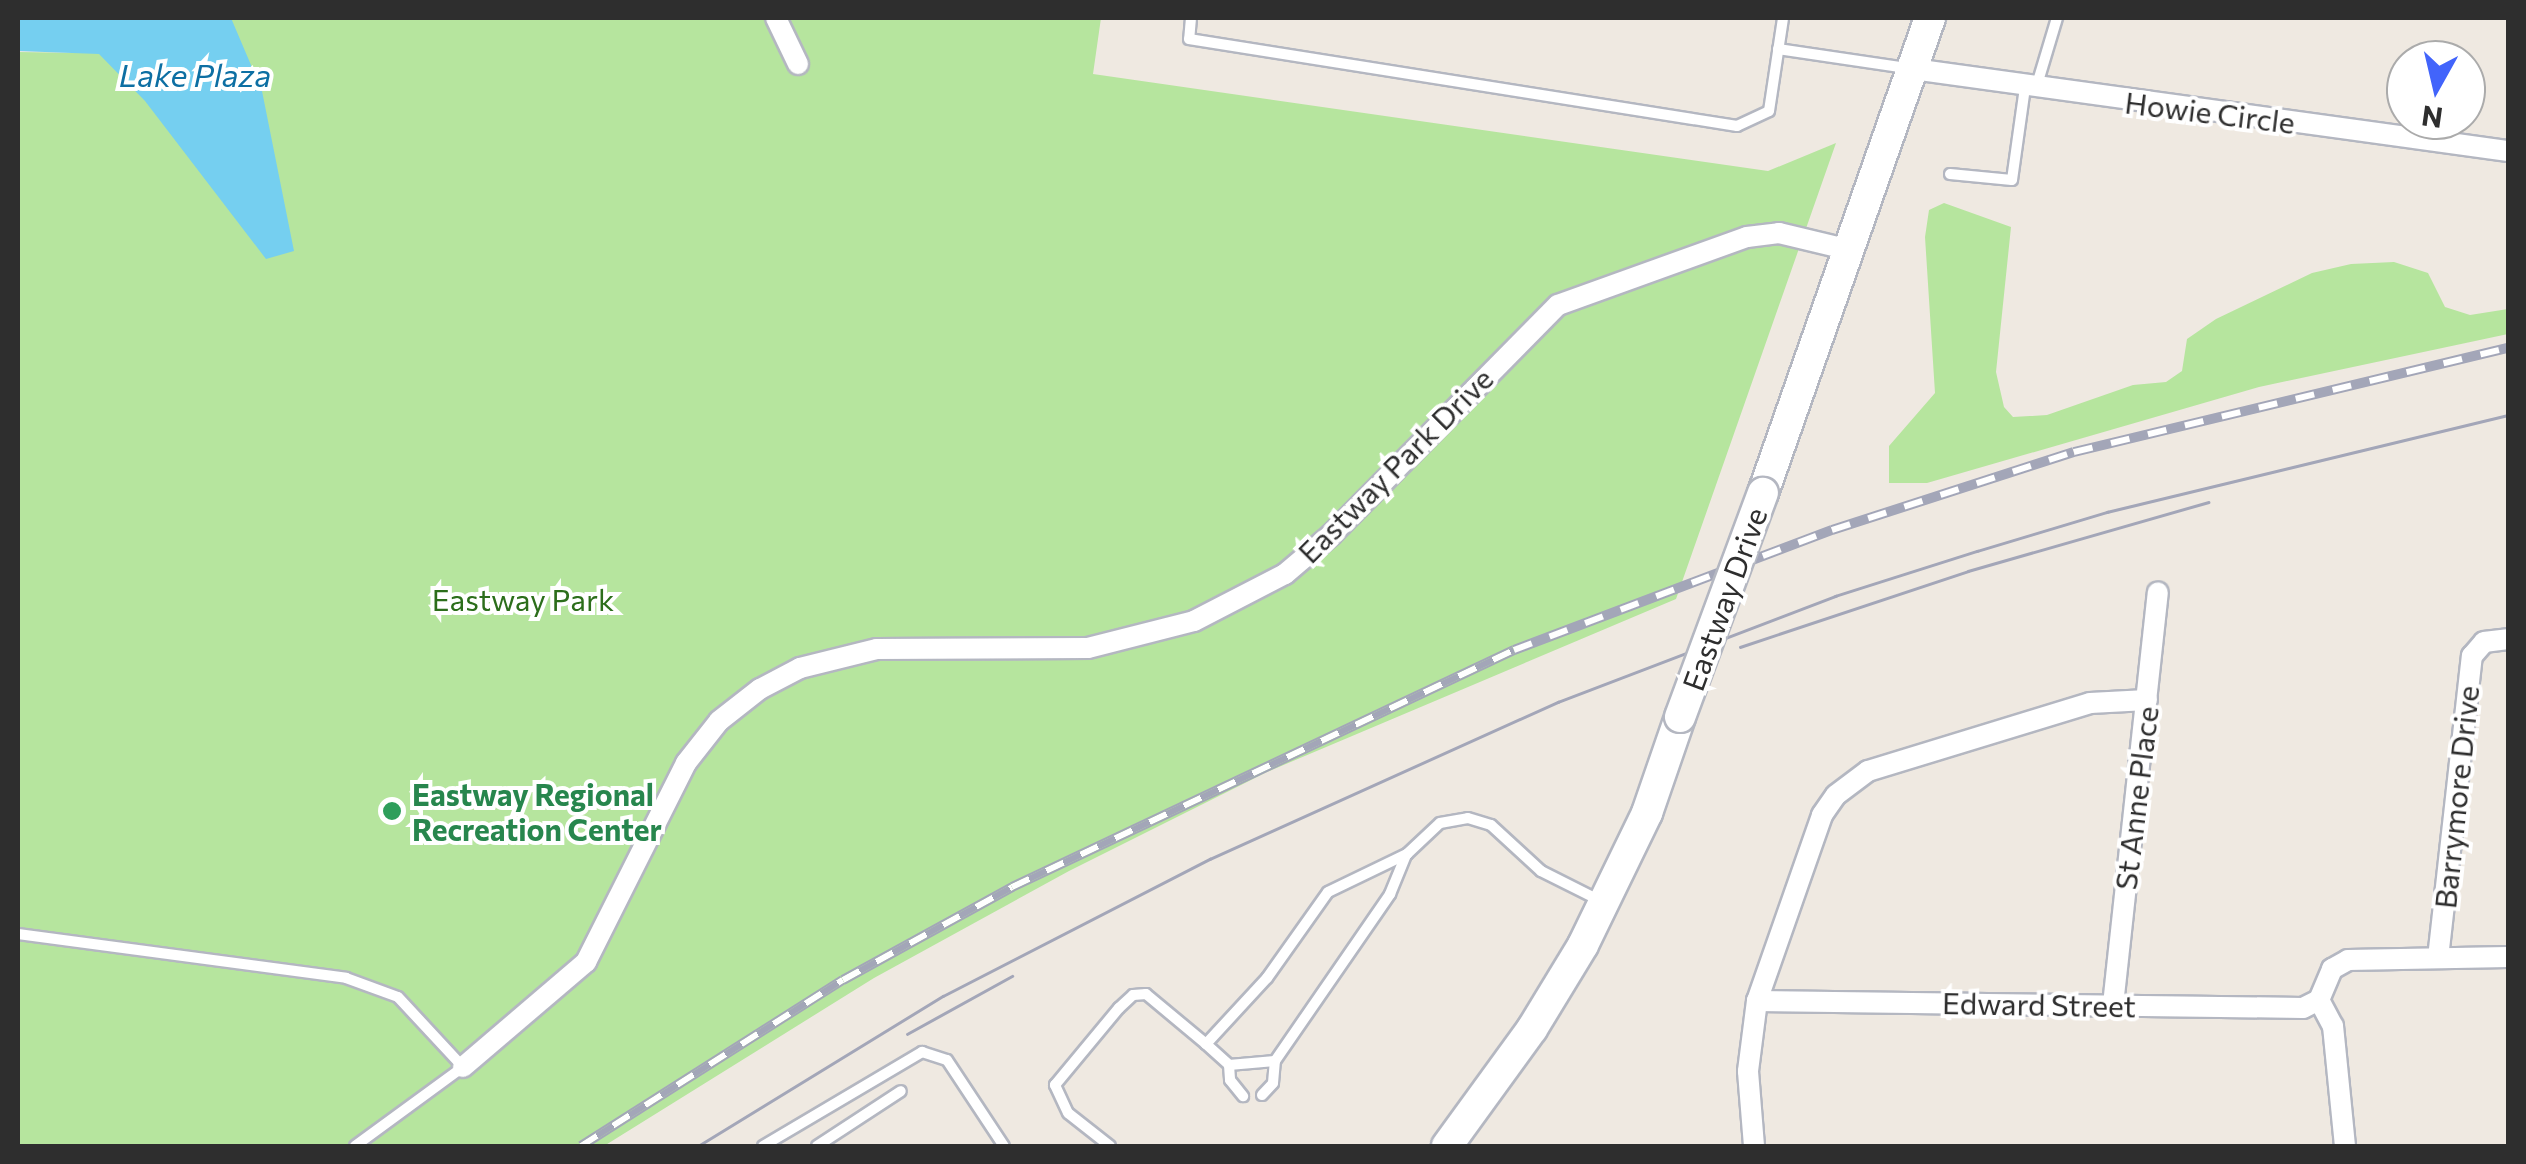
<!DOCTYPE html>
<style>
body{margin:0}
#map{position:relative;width:2526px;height:1164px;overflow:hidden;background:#efe9e1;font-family:Commissioner,sans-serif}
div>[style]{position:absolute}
.green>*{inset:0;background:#b6e59e}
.water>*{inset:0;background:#75cff0}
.roads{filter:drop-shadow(2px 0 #b4b7c1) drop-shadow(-2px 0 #b4b7c1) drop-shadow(0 2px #b4b7c1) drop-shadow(0 -2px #b4b7c1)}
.service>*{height:10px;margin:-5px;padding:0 5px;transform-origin:5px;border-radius:5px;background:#fff}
.minor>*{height:20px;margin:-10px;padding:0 10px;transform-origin:10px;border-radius:10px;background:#fff}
.secondary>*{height:30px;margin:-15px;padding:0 15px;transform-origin:15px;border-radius:15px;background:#fff}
.tram>*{height:2.5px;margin:-1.25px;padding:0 1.25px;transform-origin:1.25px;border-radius:1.25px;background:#a3a6b8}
.rail>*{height:10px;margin-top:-5px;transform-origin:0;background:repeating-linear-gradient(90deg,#fff 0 19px,#a3a6b8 0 38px);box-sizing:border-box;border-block:2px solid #a3a6b8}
.bridges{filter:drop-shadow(2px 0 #b4b7c1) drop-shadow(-2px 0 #b4b7c1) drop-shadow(0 2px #b4b7c1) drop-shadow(0 -2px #b4b7c1)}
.secondary-bridge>*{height:30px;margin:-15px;padding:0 15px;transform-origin:15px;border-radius:15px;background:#fff}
.dots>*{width:28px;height:28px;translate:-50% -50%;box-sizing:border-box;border:5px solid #fff;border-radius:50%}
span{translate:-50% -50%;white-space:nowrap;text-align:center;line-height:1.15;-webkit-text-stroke:8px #fff;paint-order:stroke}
.street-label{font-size:30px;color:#2e2e2e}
.park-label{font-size:30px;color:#2c6e1b}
.leisure-label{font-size:30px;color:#27864d;font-weight:700}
.left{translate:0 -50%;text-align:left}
.water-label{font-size:32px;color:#0d6fa3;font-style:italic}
.frame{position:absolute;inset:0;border:20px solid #2e2e2e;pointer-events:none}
.north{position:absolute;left:2386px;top:40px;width:100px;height:100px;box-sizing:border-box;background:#fff;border:2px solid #ababab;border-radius:50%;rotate:188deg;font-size:28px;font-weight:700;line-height:40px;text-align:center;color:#2e2e2e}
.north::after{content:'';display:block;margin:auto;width:35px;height:45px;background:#4264fb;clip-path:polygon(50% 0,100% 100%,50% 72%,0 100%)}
</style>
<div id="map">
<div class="green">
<i style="clip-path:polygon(128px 18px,1101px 18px,1093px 74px,1768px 171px,1836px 143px,1676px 599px,1267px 772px,1069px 871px,874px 978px,604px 1146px,18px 1146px,18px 52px,82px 53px)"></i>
<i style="clip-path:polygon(1944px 203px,2011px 227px,1996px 372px,2004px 407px,2013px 417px,2047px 415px,2133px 385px,2166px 382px,2182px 371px,2187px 339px,2216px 319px,2312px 273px,2351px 264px,2394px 262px,2428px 273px,2445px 307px,2470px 315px,2508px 309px,2508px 334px,2259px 387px,1927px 483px,1889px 483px,1889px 446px,1935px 393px,1925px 237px,1929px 210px)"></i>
</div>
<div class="water">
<i style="clip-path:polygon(18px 18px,231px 18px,262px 91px,294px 251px,266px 259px,145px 101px,99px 54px,18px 51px)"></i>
</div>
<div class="roads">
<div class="service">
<i style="left:1191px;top:18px;width:21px;rotate:95deg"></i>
<i style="left:1189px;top:39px;width:555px;rotate:9.02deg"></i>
<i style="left:1737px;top:126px;width:35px;rotate:-25deg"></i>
<i style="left:1769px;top:111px;width:94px;rotate:-81.4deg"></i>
<i style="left:1778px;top:49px;width:130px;rotate:8.4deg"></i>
<i style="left:2036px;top:88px;width:73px;rotate:-73.3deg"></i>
<i style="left:1950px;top:174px;width:62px;rotate:5.5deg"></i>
<i style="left:2012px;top:180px;width:94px;rotate:-82deg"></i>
<i style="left:18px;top:934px;width:331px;rotate:7.6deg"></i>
<i style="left:346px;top:978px;width:55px;rotate:20.1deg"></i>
<i style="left:398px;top:997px;width:96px;rotate:47.1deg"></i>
<i style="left:463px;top:1067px;width:134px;rotate:143.8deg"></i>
<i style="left:1206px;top:1044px;width:31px;rotate:42deg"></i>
<i style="left:1229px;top:1065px;width:46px;rotate:-5deg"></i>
<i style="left:1275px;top:1061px;width:203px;rotate:-55.4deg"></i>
<i style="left:1390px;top:894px;width:42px;rotate:-67.7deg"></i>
<i style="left:1229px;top:1065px;width:15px;rotate:86deg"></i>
<i style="left:1230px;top:1080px;width:21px;rotate:51deg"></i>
<i style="left:1262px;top:1095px;width:16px;rotate:-47deg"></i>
<i style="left:1273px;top:1083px;width:22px;rotate:-85deg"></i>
<i style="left:763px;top:1146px;width:185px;rotate:-30.6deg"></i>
<i style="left:922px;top:1052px;width:26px;rotate:18deg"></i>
<i style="left:947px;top:1060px;width:103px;rotate:56.5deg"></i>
<i style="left:817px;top:1146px;width:100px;rotate:-33.2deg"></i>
<i style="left:1110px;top:1146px;width:53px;rotate:-141.8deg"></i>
<i style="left:1068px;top:1113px;width:31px;rotate:-115deg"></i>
<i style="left:1055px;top:1085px;width:100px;rotate:-50.3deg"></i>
<i style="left:1119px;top:1008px;width:19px;rotate:-43deg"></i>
<i style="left:1133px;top:995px;width:13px;rotate:-4deg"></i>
<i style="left:1146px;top:994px;width:78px;rotate:39.8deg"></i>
<i style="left:1206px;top:1044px;width:90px;rotate:-47.3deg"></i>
<i style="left:1267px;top:978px;width:105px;rotate:-54.7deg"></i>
<i style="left:1328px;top:892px;width:88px;rotate:-25.7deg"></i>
<i style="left:1407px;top:854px;width:45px;rotate:-43.2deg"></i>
<i style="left:1440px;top:823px;width:28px;rotate:-10deg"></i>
<i style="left:1468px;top:818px;width:24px;rotate:17deg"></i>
<i style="left:1491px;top:825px;width:68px;rotate:42.6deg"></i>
<i style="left:1541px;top:871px;width:65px;rotate:26.6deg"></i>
</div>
<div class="minor">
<i style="left:776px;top:18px;width:51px;rotate:64.4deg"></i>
<i style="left:1913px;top:69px;width:601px;rotate:7.85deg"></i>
<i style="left:2438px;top:958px;width:304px;rotate:-83.6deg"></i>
<i style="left:2472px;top:656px;width:18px;rotate:-49deg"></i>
<i style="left:2484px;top:642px;width:24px;rotate:-7deg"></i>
<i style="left:2319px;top:1000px;width:34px;rotate:-67deg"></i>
<i style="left:2332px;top:969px;width:18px;rotate:-29deg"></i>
<i style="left:2348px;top:960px;width:160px;rotate:-1.1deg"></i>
<i style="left:2319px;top:1000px;width:30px;rotate:62deg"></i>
<i style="left:2333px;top:1026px;width:121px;rotate:84.3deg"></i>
<i style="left:1757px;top:1001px;width:546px;rotate:0.73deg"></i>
<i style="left:2303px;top:1008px;width:18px;rotate:-27deg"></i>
<i style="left:2113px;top:1005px;width:415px;rotate:-83.8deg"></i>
<i style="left:463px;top:1067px;width:162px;rotate:-40.5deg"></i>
<i style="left:586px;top:962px;width:223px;rotate:-63.3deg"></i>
<i style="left:686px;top:763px;width:53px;rotate:-51.8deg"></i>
<i style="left:719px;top:721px;width:52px;rotate:-38deg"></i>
<i style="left:760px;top:689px;width:45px;rotate:-27.7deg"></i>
<i style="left:800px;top:668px;width:79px;rotate:-13.9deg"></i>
<i style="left:877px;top:649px;width:211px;rotate:-0.3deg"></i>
<i style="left:1088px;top:648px;width:109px;rotate:-14.3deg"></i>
<i style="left:1194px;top:621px;width:102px;rotate:-27.3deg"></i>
<i style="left:1285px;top:574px;width:60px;rotate:-40.3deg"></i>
<i style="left:1331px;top:535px;width:323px;rotate:-45.4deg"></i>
<i style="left:1558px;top:305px;width:201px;rotate:-19.8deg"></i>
<i style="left:1747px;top:237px;width:32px;rotate:-7deg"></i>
<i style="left:1779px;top:233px;width:73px;rotate:13.5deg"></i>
<i style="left:1754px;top:1146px;width:75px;rotate:-94.6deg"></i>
<i style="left:1748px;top:1071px;width:71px;rotate:-82.7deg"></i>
<i style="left:1757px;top:1001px;width:197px;rotate:-70.7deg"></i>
<i style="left:1822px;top:815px;width:24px;rotate:-55deg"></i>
<i style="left:1836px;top:795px;width:40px;rotate:-37deg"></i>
<i style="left:1868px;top:771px;width:232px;rotate:-17deg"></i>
<i style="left:2090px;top:703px;width:57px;rotate:-3deg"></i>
</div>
<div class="secondary">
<i style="left:1763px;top:493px;width:504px;rotate:-70.63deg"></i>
<i style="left:1447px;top:1146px;width:145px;rotate:-54deg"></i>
<i style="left:1532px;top:1029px;width:98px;rotate:-58.7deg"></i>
<i style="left:1583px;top:945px;width:147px;rotate:-64.1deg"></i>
<i style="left:1647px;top:813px;width:102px;rotate:-71deg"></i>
</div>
</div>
<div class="tram">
<i style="left:1740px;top:647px;width:240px;rotate:-18.4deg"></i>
<i style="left:1968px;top:571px;width:250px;rotate:-16deg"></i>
<i style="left:907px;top:1034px;width:120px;rotate:-28.9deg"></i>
<i style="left:698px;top:1146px;width:287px;rotate:-31.5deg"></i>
<i style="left:943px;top:996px;width:300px;rotate:-27.2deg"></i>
<i style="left:1210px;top:859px;width:382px;rotate:-24.3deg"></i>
<i style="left:1558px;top:702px;width:297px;rotate:-20.9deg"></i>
<i style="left:1835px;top:596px;width:149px;rotate:-17.6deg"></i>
<i style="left:1977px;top:551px;width:136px;rotate:-16.7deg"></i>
<i style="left:2107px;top:512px;width:413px;rotate:-13.6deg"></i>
</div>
<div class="rail">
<i style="left:581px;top:1146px;width:310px;rotate:-32.4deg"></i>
<i style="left:843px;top:980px;width:193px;rotate:-28.8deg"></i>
<i style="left:1012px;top:887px;width:555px;rotate:-25.27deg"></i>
<i style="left:1514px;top:650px;width:340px;rotate:-20.7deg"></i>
<i style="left:1832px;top:530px;width:254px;rotate:-17.9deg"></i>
<i style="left:2074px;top:452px;width:446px;rotate:-13.5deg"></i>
</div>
<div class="bridges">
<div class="secondary-bridge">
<i style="left:1680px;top:717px;width:239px;rotate:-69.7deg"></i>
</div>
</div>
<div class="dots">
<i style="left:392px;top:811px;background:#2e9e5b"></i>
</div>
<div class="street-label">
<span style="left:2210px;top:112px;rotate:7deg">Howie Circle</span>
<span style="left:1395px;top:465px;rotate:-45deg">Eastway Park Drive</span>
<span style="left:1724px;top:599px;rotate:-70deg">Eastway Drive</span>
<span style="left:2456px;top:797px;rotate:-84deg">Barrymore Drive</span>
<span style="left:2136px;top:798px;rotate:-83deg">St Anne Place</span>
<span style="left:2039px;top:1004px;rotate:1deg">Edward Street</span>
</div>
<div class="park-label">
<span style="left:523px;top:599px">Eastway Park</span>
</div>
<div class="leisure-label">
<span class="left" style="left:412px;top:811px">Eastway Regional<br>Recreation Center</span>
</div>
<div class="water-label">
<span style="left:195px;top:74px">Lake Plaza</span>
</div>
<div class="frame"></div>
<div class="north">N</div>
</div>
